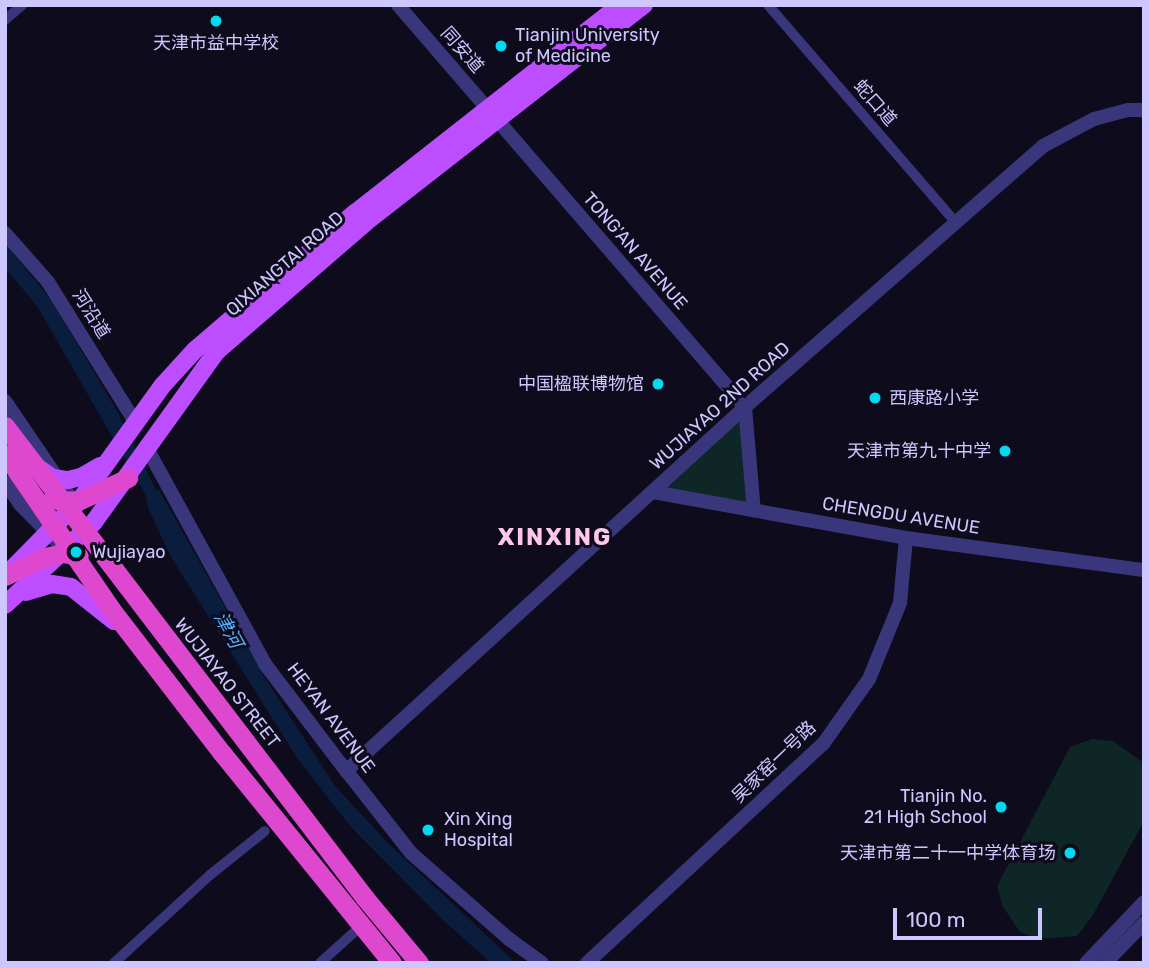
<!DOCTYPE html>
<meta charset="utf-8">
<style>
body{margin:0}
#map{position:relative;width:1149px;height:968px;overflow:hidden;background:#0e0b1c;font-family:Rubik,"Noto Sans SC",sans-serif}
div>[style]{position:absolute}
.green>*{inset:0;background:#0e2625}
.water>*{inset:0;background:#0a1d3c}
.minor>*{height:10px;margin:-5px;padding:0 5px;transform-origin:5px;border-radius:5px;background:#39367b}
.tertiary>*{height:14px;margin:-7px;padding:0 7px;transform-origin:7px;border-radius:7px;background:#39367b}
.primary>*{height:18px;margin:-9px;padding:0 9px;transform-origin:9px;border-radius:9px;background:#bd4eff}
.trunk>*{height:19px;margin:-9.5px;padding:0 9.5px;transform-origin:9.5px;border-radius:9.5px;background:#de48ce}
.dots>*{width:19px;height:19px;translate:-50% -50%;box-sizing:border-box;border:4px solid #0e0b1c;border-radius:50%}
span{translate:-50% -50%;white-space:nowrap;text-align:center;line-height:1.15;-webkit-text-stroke:6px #0e0b1c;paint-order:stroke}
.poi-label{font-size:18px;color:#cdc6ff}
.left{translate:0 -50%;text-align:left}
.right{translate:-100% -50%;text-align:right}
.street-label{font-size:18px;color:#cdc6ff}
.water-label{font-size:19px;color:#55afff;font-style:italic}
.district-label{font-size:24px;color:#ffc8eb;font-weight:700;letter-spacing:2px}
.frame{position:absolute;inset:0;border:7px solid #cdc6ff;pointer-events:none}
.scale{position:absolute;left:893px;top:908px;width:149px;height:32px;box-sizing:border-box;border:4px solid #cdc6ff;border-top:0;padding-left:9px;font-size:21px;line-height:24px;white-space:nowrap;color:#cdc6ff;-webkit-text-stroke:5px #0e0b1c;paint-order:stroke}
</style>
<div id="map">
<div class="green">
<i style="clip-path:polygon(746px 403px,755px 506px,653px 486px)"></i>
<i style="clip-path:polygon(1092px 739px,1113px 741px,1144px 763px,1144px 821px,1093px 915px,1077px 936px,1038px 939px,1020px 932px,1003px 907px,997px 886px,1070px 747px)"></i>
</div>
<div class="water">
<i style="clip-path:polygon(5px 243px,52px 301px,117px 411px,156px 490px,159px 490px,265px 678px,335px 786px,388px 843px,516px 963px,491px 963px,444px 921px,350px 826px,297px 758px,171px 557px,148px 508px,145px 494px,37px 306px,5px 268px)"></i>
</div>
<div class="minor">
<i style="left:768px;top:5px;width:288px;rotate:49.2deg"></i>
<i style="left:5px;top:20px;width:23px;rotate:-41deg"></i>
<i style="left:114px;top:963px;width:130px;rotate:-42.5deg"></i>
<i style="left:210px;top:875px;width:70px;rotate:-38.7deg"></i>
<i style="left:320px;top:963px;width:55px;rotate:-42.1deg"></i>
</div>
<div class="tertiary">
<i style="left:398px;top:5px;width:531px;rotate:49.2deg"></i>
<i style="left:745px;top:407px;width:104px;rotate:85.1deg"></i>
<i style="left:5px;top:233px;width:65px;rotate:48.7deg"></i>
<i style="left:48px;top:282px;width:165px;rotate:58.1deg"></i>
<i style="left:5px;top:401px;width:128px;rotate:55.8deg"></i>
<i style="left:148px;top:450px;width:244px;rotate:61.3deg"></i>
<i style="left:265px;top:664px;width:126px;rotate:52.8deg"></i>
<i style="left:341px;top:764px;width:113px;rotate:51.8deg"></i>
<i style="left:411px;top:853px;width:130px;rotate:41.3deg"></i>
<i style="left:509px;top:939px;width:41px;rotate:36deg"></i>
<i style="left:5px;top:482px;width:27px;rotate:56deg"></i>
<i style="left:20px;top:504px;width:49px;rotate:45.8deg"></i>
<i style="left:653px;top:492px;width:257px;rotate:10.3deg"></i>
<i style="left:906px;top:538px;width:240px;rotate:7.7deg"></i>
<i style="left:346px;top:771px;width:540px;rotate:-42.37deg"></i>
<i style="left:745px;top:407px;width:396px;rotate:-41.2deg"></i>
<i style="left:1043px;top:146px;width:58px;rotate:-27.9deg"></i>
<i style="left:1094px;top:119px;width:35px;rotate:-15deg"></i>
<i style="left:1128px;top:110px;width:16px"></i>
<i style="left:587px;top:963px;width:322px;rotate:-42.9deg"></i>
<i style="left:823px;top:744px;width:80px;rotate:-54.7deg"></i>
<i style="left:869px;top:679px;width:82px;rotate:-67.8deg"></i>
<i style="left:900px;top:603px;width:65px;rotate:-84.7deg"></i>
<i style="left:1086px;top:963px;width:84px;rotate:-46.4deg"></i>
<i style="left:1105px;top:963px;width:56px;rotate:-45.7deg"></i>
</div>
<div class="primary">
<i style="left:37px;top:467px;width:19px;rotate:35deg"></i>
<i style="left:53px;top:478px;width:15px;rotate:8deg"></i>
<i style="left:68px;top:480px;width:13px;rotate:-13deg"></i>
<i style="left:81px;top:477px;width:22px;rotate:-30deg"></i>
<i style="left:10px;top:571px;width:100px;rotate:-45.4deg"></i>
<i style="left:80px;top:500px;width:142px;rotate:-54.2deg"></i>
<i style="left:163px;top:385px;width:47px;rotate:-47.6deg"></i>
<i style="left:195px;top:350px;width:211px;rotate:-40.6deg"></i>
<i style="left:355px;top:213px;width:337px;rotate:-38.1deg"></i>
<i style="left:26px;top:592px;width:27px;rotate:-17deg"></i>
<i style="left:52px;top:584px;width:19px;rotate:9deg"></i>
<i style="left:71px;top:587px;width:55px;rotate:38.3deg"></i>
<i style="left:5px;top:605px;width:122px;rotate:-43deg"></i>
<i style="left:94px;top:522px;width:209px;rotate:-54.3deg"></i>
<i style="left:216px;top:352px;width:198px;rotate:-40.9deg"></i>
<i style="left:366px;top:222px;width:353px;rotate:-38deg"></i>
</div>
<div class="trunk">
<i style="left:5px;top:426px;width:594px;rotate:52.67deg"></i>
<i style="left:365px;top:898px;width:85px;rotate:50.3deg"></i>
<i style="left:5px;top:454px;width:188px;rotate:55.6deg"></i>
<i style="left:111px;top:609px;width:182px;rotate:52.4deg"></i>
<i style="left:222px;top:753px;width:270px;rotate:51deg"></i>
<i style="left:53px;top:497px;width:8px;rotate:30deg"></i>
<i style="left:60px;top:501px;width:20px;rotate:-3deg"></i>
<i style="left:80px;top:500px;width:53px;rotate:-24.6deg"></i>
<i style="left:5px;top:576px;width:44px;rotate:-25.4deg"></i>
<i style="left:45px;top:557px;width:18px;rotate:-13deg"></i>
<i style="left:63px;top:553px;width:16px;rotate:11deg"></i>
</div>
<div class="dots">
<i style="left:216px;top:21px;background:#01d8f1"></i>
<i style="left:501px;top:46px;background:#01d8f1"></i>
<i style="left:658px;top:384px;background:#01d8f1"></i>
<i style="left:875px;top:398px;background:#01d8f1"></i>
<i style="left:1005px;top:451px;background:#01d8f1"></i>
<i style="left:76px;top:552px;background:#01d8f1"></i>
<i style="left:1001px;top:807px;background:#01d8f1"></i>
<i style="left:428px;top:830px;background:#01d8f1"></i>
<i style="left:1070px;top:853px;background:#01d8f1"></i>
</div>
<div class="poi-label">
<span class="left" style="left:515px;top:46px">Tianjin University<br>of Medicine</span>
<span style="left:216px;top:43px">天津市益中学校</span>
<span class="right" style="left:644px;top:384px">中国楹联博物馆</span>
<span class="left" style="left:889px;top:398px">西康路小学</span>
<span class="right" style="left:991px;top:451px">天津市第九十中学</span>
<span class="left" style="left:92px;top:552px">Wujiayao</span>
<span class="right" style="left:987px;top:807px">Tianjin No.<br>21 High School</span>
<span class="left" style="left:444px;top:830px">Xin Xing<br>Hospital</span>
<span class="right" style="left:1056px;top:853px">天津市第二十一中学体育场</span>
</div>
<div class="street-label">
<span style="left:462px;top:50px;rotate:49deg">同安道</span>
<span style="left:875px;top:103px;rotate:49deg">蛇口道</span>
<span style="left:635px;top:251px;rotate:49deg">TONG'AN AVENUE</span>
<span style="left:285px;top:264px;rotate:-41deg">QIXIANGTAI ROAD</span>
<span style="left:91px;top:314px;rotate:58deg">河沿道</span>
<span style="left:720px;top:406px;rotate:-42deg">WUJIAYAO 2ND ROAD</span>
<span style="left:901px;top:516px;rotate:9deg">CHENGDU AVENUE</span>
<span style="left:227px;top:683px;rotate:52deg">WUJIAYAO STREET</span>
<span style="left:331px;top:718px;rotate:53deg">HEYAN AVENUE</span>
<span style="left:774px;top:762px;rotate:-44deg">吴家窑一号路</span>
</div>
<div class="water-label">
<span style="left:228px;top:630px;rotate:61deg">津河</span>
</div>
<div class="district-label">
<span style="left:555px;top:538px">XINXING</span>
</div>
<div class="frame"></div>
<div class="scale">100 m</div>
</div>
